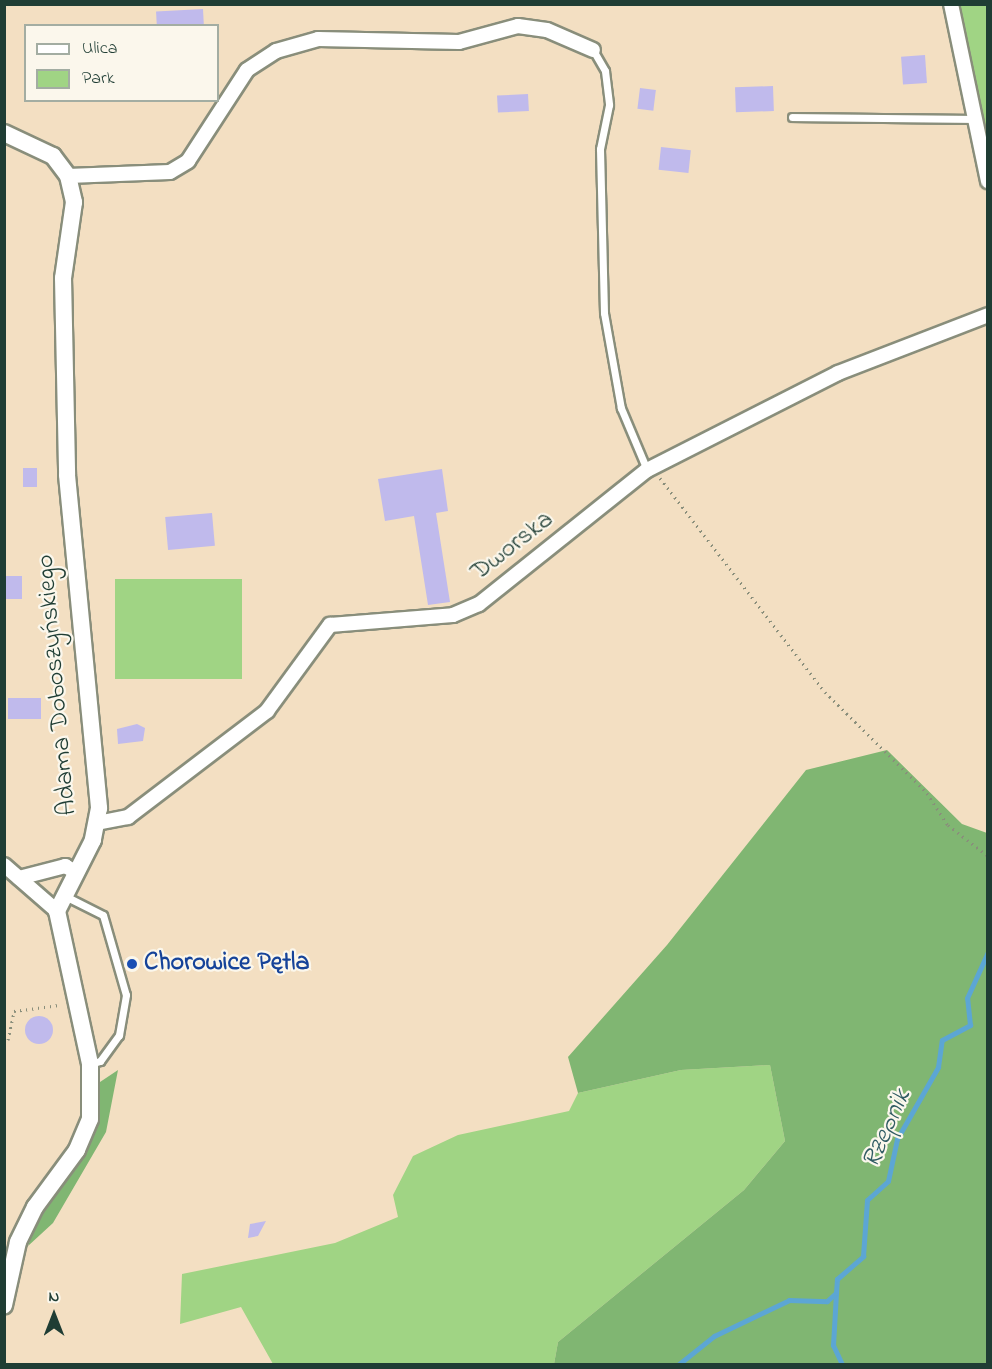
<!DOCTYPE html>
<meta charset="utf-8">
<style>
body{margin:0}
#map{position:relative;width:992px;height:1369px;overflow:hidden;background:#f3dfc2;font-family:"Indie Flower",sans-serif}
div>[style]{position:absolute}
.green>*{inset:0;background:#a0d484;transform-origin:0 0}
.forest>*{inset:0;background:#80b672}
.stream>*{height:5px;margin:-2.5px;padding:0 2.5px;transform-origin:2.5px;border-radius:2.5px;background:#5ca6d4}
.building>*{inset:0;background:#c0baec;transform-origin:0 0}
.round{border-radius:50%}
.path>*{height:3px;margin-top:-1.5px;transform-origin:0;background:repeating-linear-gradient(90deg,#898e7b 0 1.5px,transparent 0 6px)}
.roads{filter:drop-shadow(2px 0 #898e7b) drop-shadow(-2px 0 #898e7b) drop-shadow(0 2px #898e7b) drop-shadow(0 -2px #898e7b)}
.service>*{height:7px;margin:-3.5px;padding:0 3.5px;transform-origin:3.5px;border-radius:3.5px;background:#fff}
.minor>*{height:14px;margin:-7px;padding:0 7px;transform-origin:7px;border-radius:7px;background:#fff}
.tertiary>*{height:16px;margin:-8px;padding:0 8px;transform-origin:8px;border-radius:8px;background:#fff}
.dots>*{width:16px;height:16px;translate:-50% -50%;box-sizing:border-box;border:3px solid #fbf7ec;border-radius:50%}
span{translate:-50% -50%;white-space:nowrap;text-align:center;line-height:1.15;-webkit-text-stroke:4.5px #fbf7ec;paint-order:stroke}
.street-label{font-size:26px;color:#1f3d34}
.transit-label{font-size:26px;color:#164399;font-weight:700}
.left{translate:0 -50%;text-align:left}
.water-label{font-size:27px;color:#315c64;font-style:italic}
.frame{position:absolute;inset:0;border:6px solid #1f3d34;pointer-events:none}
.legend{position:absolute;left:24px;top:24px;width:195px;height:78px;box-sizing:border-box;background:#fbf7ec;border:2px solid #a3ada2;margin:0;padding:8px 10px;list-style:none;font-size:18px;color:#1f3d34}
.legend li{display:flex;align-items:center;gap:12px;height:30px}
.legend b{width:30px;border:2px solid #a3ada2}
.north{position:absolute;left:24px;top:1285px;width:60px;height:60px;-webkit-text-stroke:4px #fbf7ec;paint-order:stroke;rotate:0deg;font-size:16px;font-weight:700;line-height:24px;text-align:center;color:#1f3d34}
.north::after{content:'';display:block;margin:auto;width:21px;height:27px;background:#1f3d34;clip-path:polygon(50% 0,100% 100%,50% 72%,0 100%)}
</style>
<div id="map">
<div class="green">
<i style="clip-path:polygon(959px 5px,987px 5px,987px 157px,984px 137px)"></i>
<i style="left:115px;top:579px;width:127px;height:100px"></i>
<i style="clip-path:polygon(770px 1065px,785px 1141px,744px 1190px,558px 1342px,554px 1364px,273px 1364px,241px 1307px,180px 1324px,182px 1274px,335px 1243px,398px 1217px,393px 1195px,413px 1156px,458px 1135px,569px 1111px,578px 1093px,681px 1070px)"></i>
</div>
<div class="forest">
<i style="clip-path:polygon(887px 750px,962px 824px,987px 833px,987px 1364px,554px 1364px,558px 1342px,744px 1190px,785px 1141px,770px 1065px,681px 1070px,578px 1093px,568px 1057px,667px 945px,806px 770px)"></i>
<i style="clip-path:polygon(118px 1070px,106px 1132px,53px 1223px,28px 1246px,42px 1207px,94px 1131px,100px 1082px)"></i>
</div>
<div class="stream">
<i style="left:836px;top:1293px;width:52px;rotate:93.3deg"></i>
<i style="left:833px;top:1345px;width:21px;rotate:65deg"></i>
<i style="left:679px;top:1364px;width:45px;rotate:-38.7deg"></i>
<i style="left:714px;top:1336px;width:83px;rotate:-25.6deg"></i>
<i style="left:789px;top:1300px;width:38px;rotate:2deg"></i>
<i style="left:827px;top:1301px;width:12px;rotate:-42deg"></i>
<i style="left:836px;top:1293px;width:14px;rotate:-86deg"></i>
<i style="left:837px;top:1279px;width:35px;rotate:-41deg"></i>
<i style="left:863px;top:1256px;width:56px;rotate:-85.9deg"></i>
<i style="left:867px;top:1200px;width:28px;rotate:-42deg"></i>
<i style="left:888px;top:1181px;width:43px;rotate:-77.9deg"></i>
<i style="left:897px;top:1139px;width:83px;rotate:-60.3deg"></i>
<i style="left:938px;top:1067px;width:27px;rotate:-82deg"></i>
<i style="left:942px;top:1040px;width:32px;rotate:-28deg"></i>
<i style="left:970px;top:1025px;width:27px;rotate:-96deg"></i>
<i style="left:967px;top:998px;width:51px;rotate:-65.5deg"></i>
</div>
<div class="building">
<i style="left:203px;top:9px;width:17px;height:47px;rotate:87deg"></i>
<i style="left:925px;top:55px;width:28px;height:24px;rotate:86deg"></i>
<i style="left:773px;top:86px;width:25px;height:38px;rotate:88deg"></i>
<i style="left:640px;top:88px;width:16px;height:21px;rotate:7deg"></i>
<i style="left:528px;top:94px;width:17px;height:31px;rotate:87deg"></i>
<i style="left:661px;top:147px;width:30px;height:23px;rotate:6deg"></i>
<i style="left:23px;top:468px;width:14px;height:19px"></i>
<i style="clip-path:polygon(442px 469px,448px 511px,436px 513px,450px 602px,428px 605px,414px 516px,385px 521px,378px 479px)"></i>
<i style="left:212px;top:513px;width:33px;height:47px;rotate:85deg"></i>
<i style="left:4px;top:576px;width:18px;height:23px"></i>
<i style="left:41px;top:698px;width:21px;height:33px;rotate:90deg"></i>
<i style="clip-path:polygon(137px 724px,145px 728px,143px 741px,118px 744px,117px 729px)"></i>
<i class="round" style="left:25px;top:1016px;width:28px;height:28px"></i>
<i style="clip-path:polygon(266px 1221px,258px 1236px,248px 1238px,250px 1224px)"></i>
</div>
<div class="path">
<i style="left:660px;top:478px;width:270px;rotate:52.4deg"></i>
<i style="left:825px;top:692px;width:144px;rotate:44.7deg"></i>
<i style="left:927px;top:793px;width:38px;rotate:57deg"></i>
<i style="left:948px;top:825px;width:51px;rotate:37.8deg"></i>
<i style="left:8px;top:1040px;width:30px;rotate:-78deg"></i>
<i style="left:14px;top:1011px;width:46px;rotate:-7.4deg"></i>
</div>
<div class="roads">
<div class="service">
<i style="left:593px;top:50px;width:24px;rotate:60deg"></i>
<i style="left:605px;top:71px;width:34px;rotate:83deg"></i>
<i style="left:609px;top:105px;width:45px;rotate:101.6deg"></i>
<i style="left:600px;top:149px;width:164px;rotate:88.6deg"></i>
<i style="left:604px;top:313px;width:97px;rotate:79.9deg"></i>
<i style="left:621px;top:408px;width:67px;rotate:67.2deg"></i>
<i style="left:792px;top:117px;width:182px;rotate:0.6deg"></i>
<i style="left:65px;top:896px;width:42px;rotate:26.6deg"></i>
<i style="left:103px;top:915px;width:83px;rotate:74deg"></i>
<i style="left:126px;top:995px;width:41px;rotate:99.9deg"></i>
<i style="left:119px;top:1035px;width:32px;rotate:126deg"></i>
<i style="left:100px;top:1061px;width:10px;rotate:163deg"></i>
</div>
<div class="minor">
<i style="left:951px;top:4px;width:181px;rotate:78.2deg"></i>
<i style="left:68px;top:176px;width:102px;rotate:-2.2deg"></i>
<i style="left:170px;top:172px;width:21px;rotate:-31deg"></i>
<i style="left:188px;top:161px;width:108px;rotate:-57deg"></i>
<i style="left:247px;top:70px;width:35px;rotate:-33deg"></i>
<i style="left:276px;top:51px;width:44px;rotate:-15.9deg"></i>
<i style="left:318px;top:39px;width:141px;rotate:1.2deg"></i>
<i style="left:459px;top:42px;width:61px;rotate:-15.2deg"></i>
<i style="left:518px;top:26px;width:29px;rotate:8deg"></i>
<i style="left:547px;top:30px;width:50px;rotate:23.5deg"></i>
<i style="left:97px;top:823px;width:32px;rotate:-11deg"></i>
<i style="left:128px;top:817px;width:175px;rotate:-37.3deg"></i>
<i style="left:267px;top:711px;width:107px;rotate:-53.8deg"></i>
<i style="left:330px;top:625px;width:123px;rotate:-4.6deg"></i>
<i style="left:453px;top:615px;width:28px;rotate:-23deg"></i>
<i style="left:479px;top:604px;width:215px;rotate:-38.6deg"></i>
<i style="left:647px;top:470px;width:214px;rotate:-26.9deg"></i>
<i style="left:838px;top:373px;width:161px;rotate:-21.1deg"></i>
<i style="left:4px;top:865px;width:70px;rotate:41deg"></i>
<i style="left:19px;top:878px;width:48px;rotate:-14.6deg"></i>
<i style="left:65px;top:866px;width:10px;rotate:29deg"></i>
</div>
<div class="tertiary">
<i style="left:4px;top:133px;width:54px;rotate:25.1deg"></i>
<i style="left:53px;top:156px;width:25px;rotate:53deg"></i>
<i style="left:68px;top:176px;width:27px;rotate:77deg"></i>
<i style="left:74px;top:202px;width:77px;rotate:98.2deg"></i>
<i style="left:63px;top:278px;width:197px;rotate:88.8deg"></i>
<i style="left:67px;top:475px;width:335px;rotate:84.5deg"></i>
<i style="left:99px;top:808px;width:33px;rotate:101deg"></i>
<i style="left:93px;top:840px;width:80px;rotate:116.9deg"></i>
<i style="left:57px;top:911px;width:157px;rotate:77.8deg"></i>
<i style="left:90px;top:1064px;width:55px;rotate:90deg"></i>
<i style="left:90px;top:1119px;width:34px;rotate:113deg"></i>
<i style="left:77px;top:1150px;width:71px;rotate:126.4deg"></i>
<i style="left:35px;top:1207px;width:39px;rotate:116deg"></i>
<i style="left:18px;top:1242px;width:65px;rotate:102.5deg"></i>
</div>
</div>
<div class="dots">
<i style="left:132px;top:964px;background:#1a4fb4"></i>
</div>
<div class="street-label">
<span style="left:513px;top:547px;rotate:-38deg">Dworska</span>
<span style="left:58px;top:685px;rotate:-95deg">Adama Doboszyńskiego</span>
</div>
<div class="transit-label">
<span class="left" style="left:144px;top:964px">Chorowice Pętla</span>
</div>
<div class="water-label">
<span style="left:887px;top:1129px;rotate:-66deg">Rzepnik</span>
</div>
<div class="frame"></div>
<ul class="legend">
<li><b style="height:8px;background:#fff"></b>Ulica</li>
<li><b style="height:16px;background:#a0d484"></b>Park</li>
</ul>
<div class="north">N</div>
</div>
